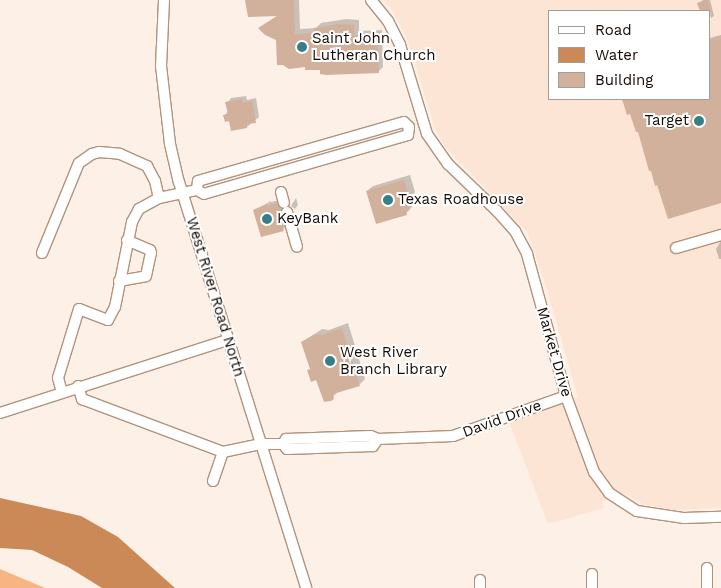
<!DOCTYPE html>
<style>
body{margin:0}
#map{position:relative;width:721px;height:588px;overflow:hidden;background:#fdf0e7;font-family:"Work Sans",sans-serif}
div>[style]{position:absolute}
.built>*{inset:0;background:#fde5d5}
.green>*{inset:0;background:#f8b583}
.water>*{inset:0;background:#cb8957}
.shadow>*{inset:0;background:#0003}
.building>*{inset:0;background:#d1b19b}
.roads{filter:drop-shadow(1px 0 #b1937d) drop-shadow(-1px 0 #b1937d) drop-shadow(0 1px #b1937d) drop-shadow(0 -1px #b1937d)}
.minor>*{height:10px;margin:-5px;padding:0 5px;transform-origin:5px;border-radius:5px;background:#fff}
.dots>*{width:14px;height:14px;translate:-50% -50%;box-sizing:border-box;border:2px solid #fff;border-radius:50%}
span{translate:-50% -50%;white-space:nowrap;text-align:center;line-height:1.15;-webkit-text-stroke:4px #fff;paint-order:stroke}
.poi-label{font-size:15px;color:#150a04}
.left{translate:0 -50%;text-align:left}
.right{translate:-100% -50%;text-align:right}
.street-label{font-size:15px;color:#150a04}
.legend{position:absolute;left:548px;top:10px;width:162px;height:90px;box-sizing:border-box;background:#fff;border:1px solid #a19d9b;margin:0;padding:6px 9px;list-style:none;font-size:15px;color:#150a04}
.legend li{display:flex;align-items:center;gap:10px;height:25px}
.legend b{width:25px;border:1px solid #a19d9b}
</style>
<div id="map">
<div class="built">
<i style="clip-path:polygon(evenodd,383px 0,721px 0,721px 508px,674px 510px,644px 505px,625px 494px,602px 501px,604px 508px,548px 524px,509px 422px,578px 397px,545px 283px,527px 232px,445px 147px,435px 129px,408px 41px,392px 10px,383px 0,550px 11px,710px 11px,710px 99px,550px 99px,550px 11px)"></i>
</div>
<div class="green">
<i style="clip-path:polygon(0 569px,45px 588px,0 588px)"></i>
</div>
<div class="water">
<i style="clip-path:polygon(0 498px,81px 516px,118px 537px,175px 588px,102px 588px,68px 567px,32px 550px,0 548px)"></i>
</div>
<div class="shadow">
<i style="clip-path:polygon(247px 0,299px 0,300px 29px,316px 28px,321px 23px,346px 19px,359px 20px,359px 31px,382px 30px,383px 67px,378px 72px,306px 66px,277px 39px,260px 28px,278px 15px)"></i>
<i style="clip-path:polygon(703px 0,710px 0,714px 16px,711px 18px,710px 11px,701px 11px,699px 3px)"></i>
<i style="clip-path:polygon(721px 35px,721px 202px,652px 169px,631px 112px,621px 99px,710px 99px,710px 38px)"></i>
<i style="clip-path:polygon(246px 96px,247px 100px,256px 98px,259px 117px,247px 127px,225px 115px,228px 111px,227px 103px,231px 98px)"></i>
<i style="clip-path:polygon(410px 175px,415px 192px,413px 195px,415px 203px,406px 214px,367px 191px,373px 186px)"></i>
<i style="clip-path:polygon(296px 198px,298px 205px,295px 209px,291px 206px)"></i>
<i style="clip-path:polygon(280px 200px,284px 205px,283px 210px,287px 225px,283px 229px,255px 210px,271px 201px,271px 202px)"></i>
<i style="clip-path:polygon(721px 241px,721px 259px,719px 259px,716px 249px)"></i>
<i style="clip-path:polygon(348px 323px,365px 379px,360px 384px,339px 391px,328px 401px,324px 401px,317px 378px,309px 370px,311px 368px,303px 342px,322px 329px,329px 330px)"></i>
</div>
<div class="building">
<i style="clip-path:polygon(245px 0,294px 0,295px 34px,314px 33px,314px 28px,339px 24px,354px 25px,354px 36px,377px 35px,379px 73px,326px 75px,320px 74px,320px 70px,305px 70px,305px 67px,289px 69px,283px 65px,277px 65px,276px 40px,265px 35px,258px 28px,277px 16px,248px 17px)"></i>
<i style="clip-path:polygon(707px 0,710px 11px,700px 11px,697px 3px)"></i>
<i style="clip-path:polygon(721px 38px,721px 203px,668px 219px,657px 185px,655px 186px,651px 171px,649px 171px,638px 132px,636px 132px,630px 114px,627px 115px,622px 99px,710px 99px,710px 41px)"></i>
<i style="clip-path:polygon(242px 99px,243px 103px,252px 101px,256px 123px,247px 124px,247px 128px,231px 131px,229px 121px,225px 122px,223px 115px,228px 114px,225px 102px)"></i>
<i style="clip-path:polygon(404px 180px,410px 199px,407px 200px,410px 209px,406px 211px,407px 215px,376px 224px,366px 191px)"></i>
<i style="clip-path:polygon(276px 203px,281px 209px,280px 215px,284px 231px,261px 237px,253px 210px,267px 204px,267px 206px)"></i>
<i style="clip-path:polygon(342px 328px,360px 386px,333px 394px,334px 399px,331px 401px,324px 402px,316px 380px,311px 382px,307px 370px,310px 369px,301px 342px,315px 334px,322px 335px)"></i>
</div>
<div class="roads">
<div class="minor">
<i style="left:164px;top:0;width:66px;rotate:92.6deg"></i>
<i style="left:161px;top:66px;width:79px;rotate:83.4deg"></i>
<i style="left:170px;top:144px;width:39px;rotate:77deg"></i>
<i style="left:179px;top:182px;width:425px;rotate:72.6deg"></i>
<i style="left:371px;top:0;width:27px;rotate:51deg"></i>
<i style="left:388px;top:21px;width:27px;rotate:63deg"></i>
<i style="left:400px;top:45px;width:93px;rotate:73.1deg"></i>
<i style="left:427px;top:134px;width:37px;rotate:55deg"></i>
<i style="left:448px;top:164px;width:68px;rotate:43.8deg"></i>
<i style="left:497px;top:211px;width:27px;rotate:48deg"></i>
<i style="left:515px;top:231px;width:26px;rotate:62deg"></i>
<i style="left:527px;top:254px;width:147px;rotate:74.6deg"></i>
<i style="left:566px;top:396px;width:81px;rotate:69.8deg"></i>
<i style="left:594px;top:472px;width:26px;rotate:54deg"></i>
<i style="left:609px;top:493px;width:33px;rotate:33deg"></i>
<i style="left:637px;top:511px;width:48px;rotate:8.5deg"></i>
<i style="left:684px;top:518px;width:37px;rotate:-2deg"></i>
<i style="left:404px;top:122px;width:7px;rotate:45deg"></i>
<i style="left:409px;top:127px;width:8px;rotate:97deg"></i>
<i style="left:408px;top:135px;width:212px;rotate:163.9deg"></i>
<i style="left:204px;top:194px;width:8px;rotate:-150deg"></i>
<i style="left:197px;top:190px;width:9px;rotate:-84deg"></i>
<i style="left:198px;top:181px;width:214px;rotate:-16deg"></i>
<i style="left:281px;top:192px;width:11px;rotate:75deg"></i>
<i style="left:287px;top:212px;width:36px;rotate:74deg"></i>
<i style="left:676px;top:248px;width:47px;rotate:-16.1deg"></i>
<i style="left:42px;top:253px;width:97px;rotate:-67.7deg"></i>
<i style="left:79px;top:163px;width:16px;rotate:-35deg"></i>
<i style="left:92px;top:154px;width:7px;rotate:-16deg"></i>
<i style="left:99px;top:152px;width:21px;rotate:5deg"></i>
<i style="left:120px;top:154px;width:30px;rotate:24deg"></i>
<i style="left:147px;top:166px;width:17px;rotate:62deg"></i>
<i style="left:155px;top:181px;width:17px;rotate:77deg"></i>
<i style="left:119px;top:281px;width:27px;rotate:-10deg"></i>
<i style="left:146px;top:276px;width:24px;rotate:-78deg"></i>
<i style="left:151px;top:253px;width:3px;rotate:-108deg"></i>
<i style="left:150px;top:250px;width:25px;rotate:-157deg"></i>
<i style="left:78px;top:386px;width:14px;rotate:73deg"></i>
<i style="left:82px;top:399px;width:151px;rotate:20.6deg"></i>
<i style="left:62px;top:392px;width:15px;rotate:-106deg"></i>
<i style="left:58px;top:378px;width:72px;rotate:-73.1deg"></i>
<i style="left:79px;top:309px;width:31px;rotate:21deg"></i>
<i style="left:108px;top:320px;width:15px;rotate:-62deg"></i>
<i style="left:115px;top:307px;width:87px;rotate:-78.7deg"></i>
<i style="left:132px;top:222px;width:15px;rotate:-62deg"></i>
<i style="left:139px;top:209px;width:23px;rotate:-29deg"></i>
<i style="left:159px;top:198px;width:39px;rotate:-12deg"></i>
<i style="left:0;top:413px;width:238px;rotate:-17.8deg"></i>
<i style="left:378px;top:439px;width:9px;rotate:126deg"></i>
<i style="left:373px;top:446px;width:86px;rotate:178deg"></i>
<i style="left:287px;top:449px;width:6px;rotate:-129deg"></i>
<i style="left:283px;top:444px;width:6px;rotate:-59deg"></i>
<i style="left:286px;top:439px;width:85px;rotate:-2deg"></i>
<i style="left:371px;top:436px;width:8px;rotate:23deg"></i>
<i style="left:378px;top:439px;width:75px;rotate:-2.3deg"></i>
<i style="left:453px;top:436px;width:120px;rotate:-19.5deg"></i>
<i style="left:213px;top:481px;width:31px;rotate:-71deg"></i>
<i style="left:223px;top:452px;width:38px;rotate:-12deg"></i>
<i style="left:260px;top:444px;width:23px"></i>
<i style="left:592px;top:574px;width:14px;rotate:90deg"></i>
<i style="left:480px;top:580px;width:8px;rotate:90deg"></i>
<i style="left:707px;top:588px;width:20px;rotate:-90deg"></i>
</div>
</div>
<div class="dots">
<i style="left:302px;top:47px;background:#377f88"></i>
<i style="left:699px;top:121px;background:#377f88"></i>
<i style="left:388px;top:200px;background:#377f88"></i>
<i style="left:267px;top:219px;background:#377f88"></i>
<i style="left:330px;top:361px;background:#377f88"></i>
</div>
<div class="poi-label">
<span class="left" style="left:312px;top:47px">Saint John<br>Lutheran Church</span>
<span class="right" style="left:689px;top:121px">Target</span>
<span class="left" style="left:398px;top:200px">Texas Roadhouse</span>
<span class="left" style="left:277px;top:219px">KeyBank</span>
<span class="left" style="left:340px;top:361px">West River<br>Branch Library</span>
</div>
<div class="street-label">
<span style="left:215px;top:297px;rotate:73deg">West River Road North</span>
<span style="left:554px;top:352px;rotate:74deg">Market Drive</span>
<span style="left:502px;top:419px;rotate:-20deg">David Drive</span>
</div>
<ul class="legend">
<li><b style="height:6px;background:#fff"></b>Road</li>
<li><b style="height:14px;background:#cb8957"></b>Water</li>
<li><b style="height:14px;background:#d1b19b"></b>Building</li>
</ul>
</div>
